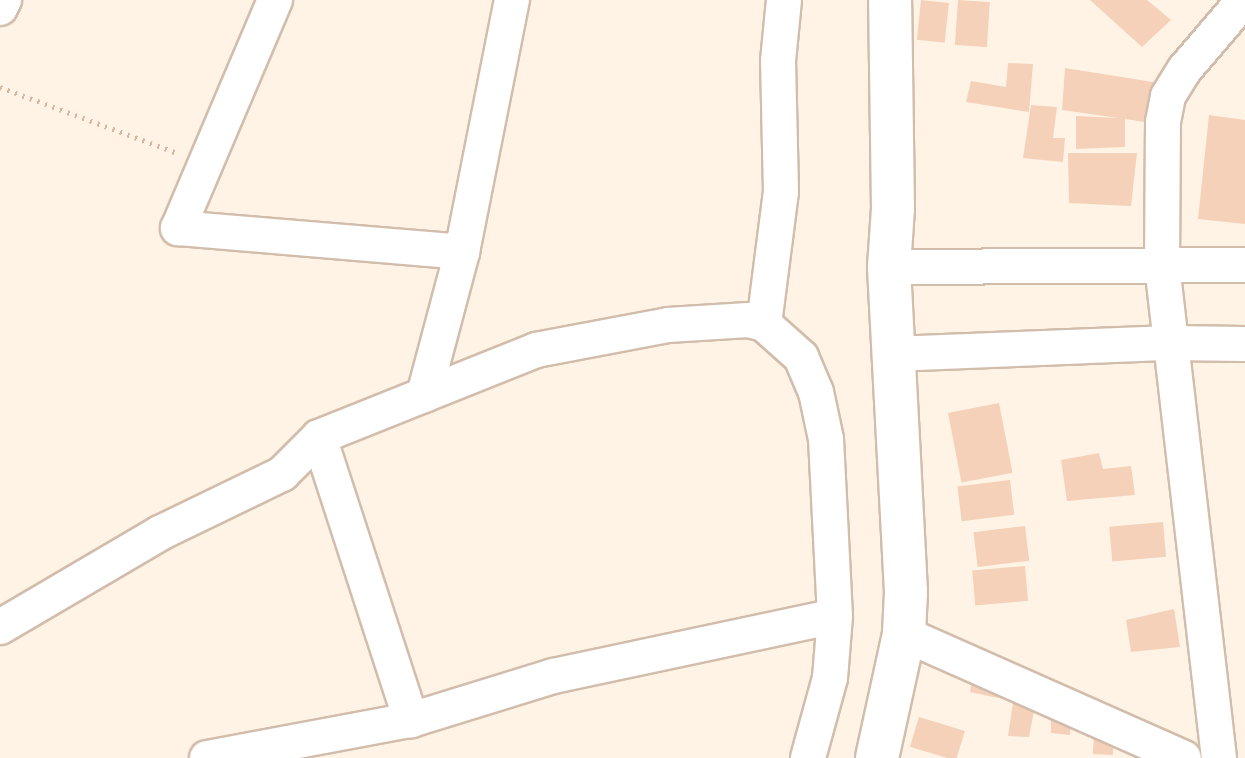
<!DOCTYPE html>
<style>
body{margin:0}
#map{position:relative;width:1245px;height:758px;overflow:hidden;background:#fef3e4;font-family:"PT Sans Narrow",sans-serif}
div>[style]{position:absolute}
.building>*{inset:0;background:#f5d1ba;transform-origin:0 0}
.path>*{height:5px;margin-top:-2.5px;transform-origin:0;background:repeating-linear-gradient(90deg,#dab49d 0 2px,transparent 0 8px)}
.roads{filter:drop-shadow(2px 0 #d2bdac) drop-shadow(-2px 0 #d2bdac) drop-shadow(0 2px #d2bdac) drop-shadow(0 -2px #d2bdac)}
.minor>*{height:34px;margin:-17px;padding:0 17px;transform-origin:17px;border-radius:17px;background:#fff}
.tertiary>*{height:42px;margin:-21px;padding:0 21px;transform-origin:21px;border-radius:21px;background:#fff}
span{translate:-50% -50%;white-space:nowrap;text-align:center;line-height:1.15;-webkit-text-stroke:8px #fff7ec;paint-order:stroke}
</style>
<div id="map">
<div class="building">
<i style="left:921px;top:0;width:28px;height:40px;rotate:6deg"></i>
<i style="left:958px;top:0;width:32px;height:45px;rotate:4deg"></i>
<i style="clip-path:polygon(1090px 0,1147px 0,1171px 20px,1142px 47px)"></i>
<i style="clip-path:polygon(1008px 63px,1033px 64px,1029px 112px,966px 102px,971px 81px,1006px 87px)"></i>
<i style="clip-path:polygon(1065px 68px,1153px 82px,1152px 123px,1125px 119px,1125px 147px,1076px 149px,1076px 116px,1118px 118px,1062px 110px)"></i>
<i style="clip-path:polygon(1031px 105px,1057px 107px,1053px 138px,1065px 138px,1063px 162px,1023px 158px)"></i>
<i style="clip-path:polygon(1209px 115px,1245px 120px,1245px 224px,1198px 219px)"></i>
<i style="clip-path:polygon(1068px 153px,1137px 153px,1131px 206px,1069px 203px)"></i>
<i style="left:999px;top:403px;width:71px;height:52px;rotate:79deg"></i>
<i style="clip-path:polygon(1099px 453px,1103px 469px,1131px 466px,1135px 495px,1067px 501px,1061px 460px)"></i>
<i style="left:1010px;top:480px;width:35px;height:53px;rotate:83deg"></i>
<i style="left:1163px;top:522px;width:35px;height:54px;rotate:85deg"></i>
<i style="left:1025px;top:526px;width:35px;height:52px;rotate:83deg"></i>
<i style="left:1025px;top:566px;width:35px;height:53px;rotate:85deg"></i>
<i style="clip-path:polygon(1174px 609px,1180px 647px,1131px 652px,1126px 620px)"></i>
<i style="clip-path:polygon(974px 666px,1000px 677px,998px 698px,970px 692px)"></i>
<i style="clip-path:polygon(1015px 690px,1036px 700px,1029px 737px,1008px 736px)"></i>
<i style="clip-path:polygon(1051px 708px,1072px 711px,1070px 735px,1051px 733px)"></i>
<i style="left:919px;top:717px;width:48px;height:31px;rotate:17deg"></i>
<i style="left:1094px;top:732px;width:20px;height:22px;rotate:3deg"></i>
</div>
<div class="path">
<i style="left:0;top:87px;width:189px;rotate:20.4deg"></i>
</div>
<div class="roads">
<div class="minor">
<i style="left:275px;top:0;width:248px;rotate:113deg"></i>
<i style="left:178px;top:228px;width:285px;rotate:4.8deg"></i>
<i style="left:0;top:8px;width:9px;rotate:-63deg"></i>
<i style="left:889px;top:267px;width:356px;rotate:-0.3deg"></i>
<i style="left:764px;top:324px;width:133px;rotate:-82.7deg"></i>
<i style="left:781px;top:192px;width:131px;rotate:-91.3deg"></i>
<i style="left:778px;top:61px;width:61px;rotate:-84.4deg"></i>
<i style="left:893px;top:354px;width:277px;rotate:-2.3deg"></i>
<i style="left:1170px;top:343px;width:75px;rotate:0.8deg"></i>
<i style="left:424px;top:395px;width:148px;rotate:-75.1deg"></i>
<i style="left:462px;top:252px;width:257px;rotate:-78.8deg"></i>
<i style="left:319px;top:437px;width:298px;rotate:72deg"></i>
<i style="left:0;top:627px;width:186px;rotate:-30.4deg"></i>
<i style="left:160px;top:533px;width:136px;rotate:-25.8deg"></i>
<i style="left:282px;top:474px;width:52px;rotate:-45deg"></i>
<i style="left:319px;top:437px;width:234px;rotate:-21.8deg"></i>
<i style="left:536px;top:350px;width:134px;rotate:-10.7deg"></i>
<i style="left:668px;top:325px;width:80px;rotate:-3.6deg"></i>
<i style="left:748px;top:320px;width:16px;rotate:14deg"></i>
<i style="left:764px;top:324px;width:50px;rotate:41.7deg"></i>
<i style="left:801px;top:357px;width:38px;rotate:67deg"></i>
<i style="left:816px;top:392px;width:48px;rotate:78deg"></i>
<i style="left:826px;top:439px;width:177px;rotate:87.1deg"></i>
<i style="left:835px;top:616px;width:62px;rotate:94.6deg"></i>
<i style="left:830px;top:678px;width:83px;rotate:105.4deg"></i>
<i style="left:904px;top:634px;width:306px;rotate:23.9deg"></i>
<i style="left:207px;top:758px;width:208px;rotate:-10.6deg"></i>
<i style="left:411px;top:720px;width:149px;rotate:-17.2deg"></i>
<i style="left:553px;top:676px;width:288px;rotate:-12deg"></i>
<i style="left:1219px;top:758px;width:497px;rotate:-96.6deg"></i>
<i style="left:1162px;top:264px;width:142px;rotate:-89.6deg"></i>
<i style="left:1163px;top:122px;width:26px;rotate:-79deg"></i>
<i style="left:1168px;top:96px;width:32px;rotate:-58deg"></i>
<i style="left:1185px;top:69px;width:91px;rotate:-49.5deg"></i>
</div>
<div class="tertiary">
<i style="left:877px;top:758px;width:127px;rotate:-77.7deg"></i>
<i style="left:904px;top:634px;width:42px;rotate:-87.3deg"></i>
<i style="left:906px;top:592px;width:325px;rotate:-93deg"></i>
<i style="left:889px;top:267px;width:58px;rotate:-86.1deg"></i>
<i style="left:893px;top:209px;width:209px;rotate:-90.8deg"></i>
</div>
</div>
</div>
